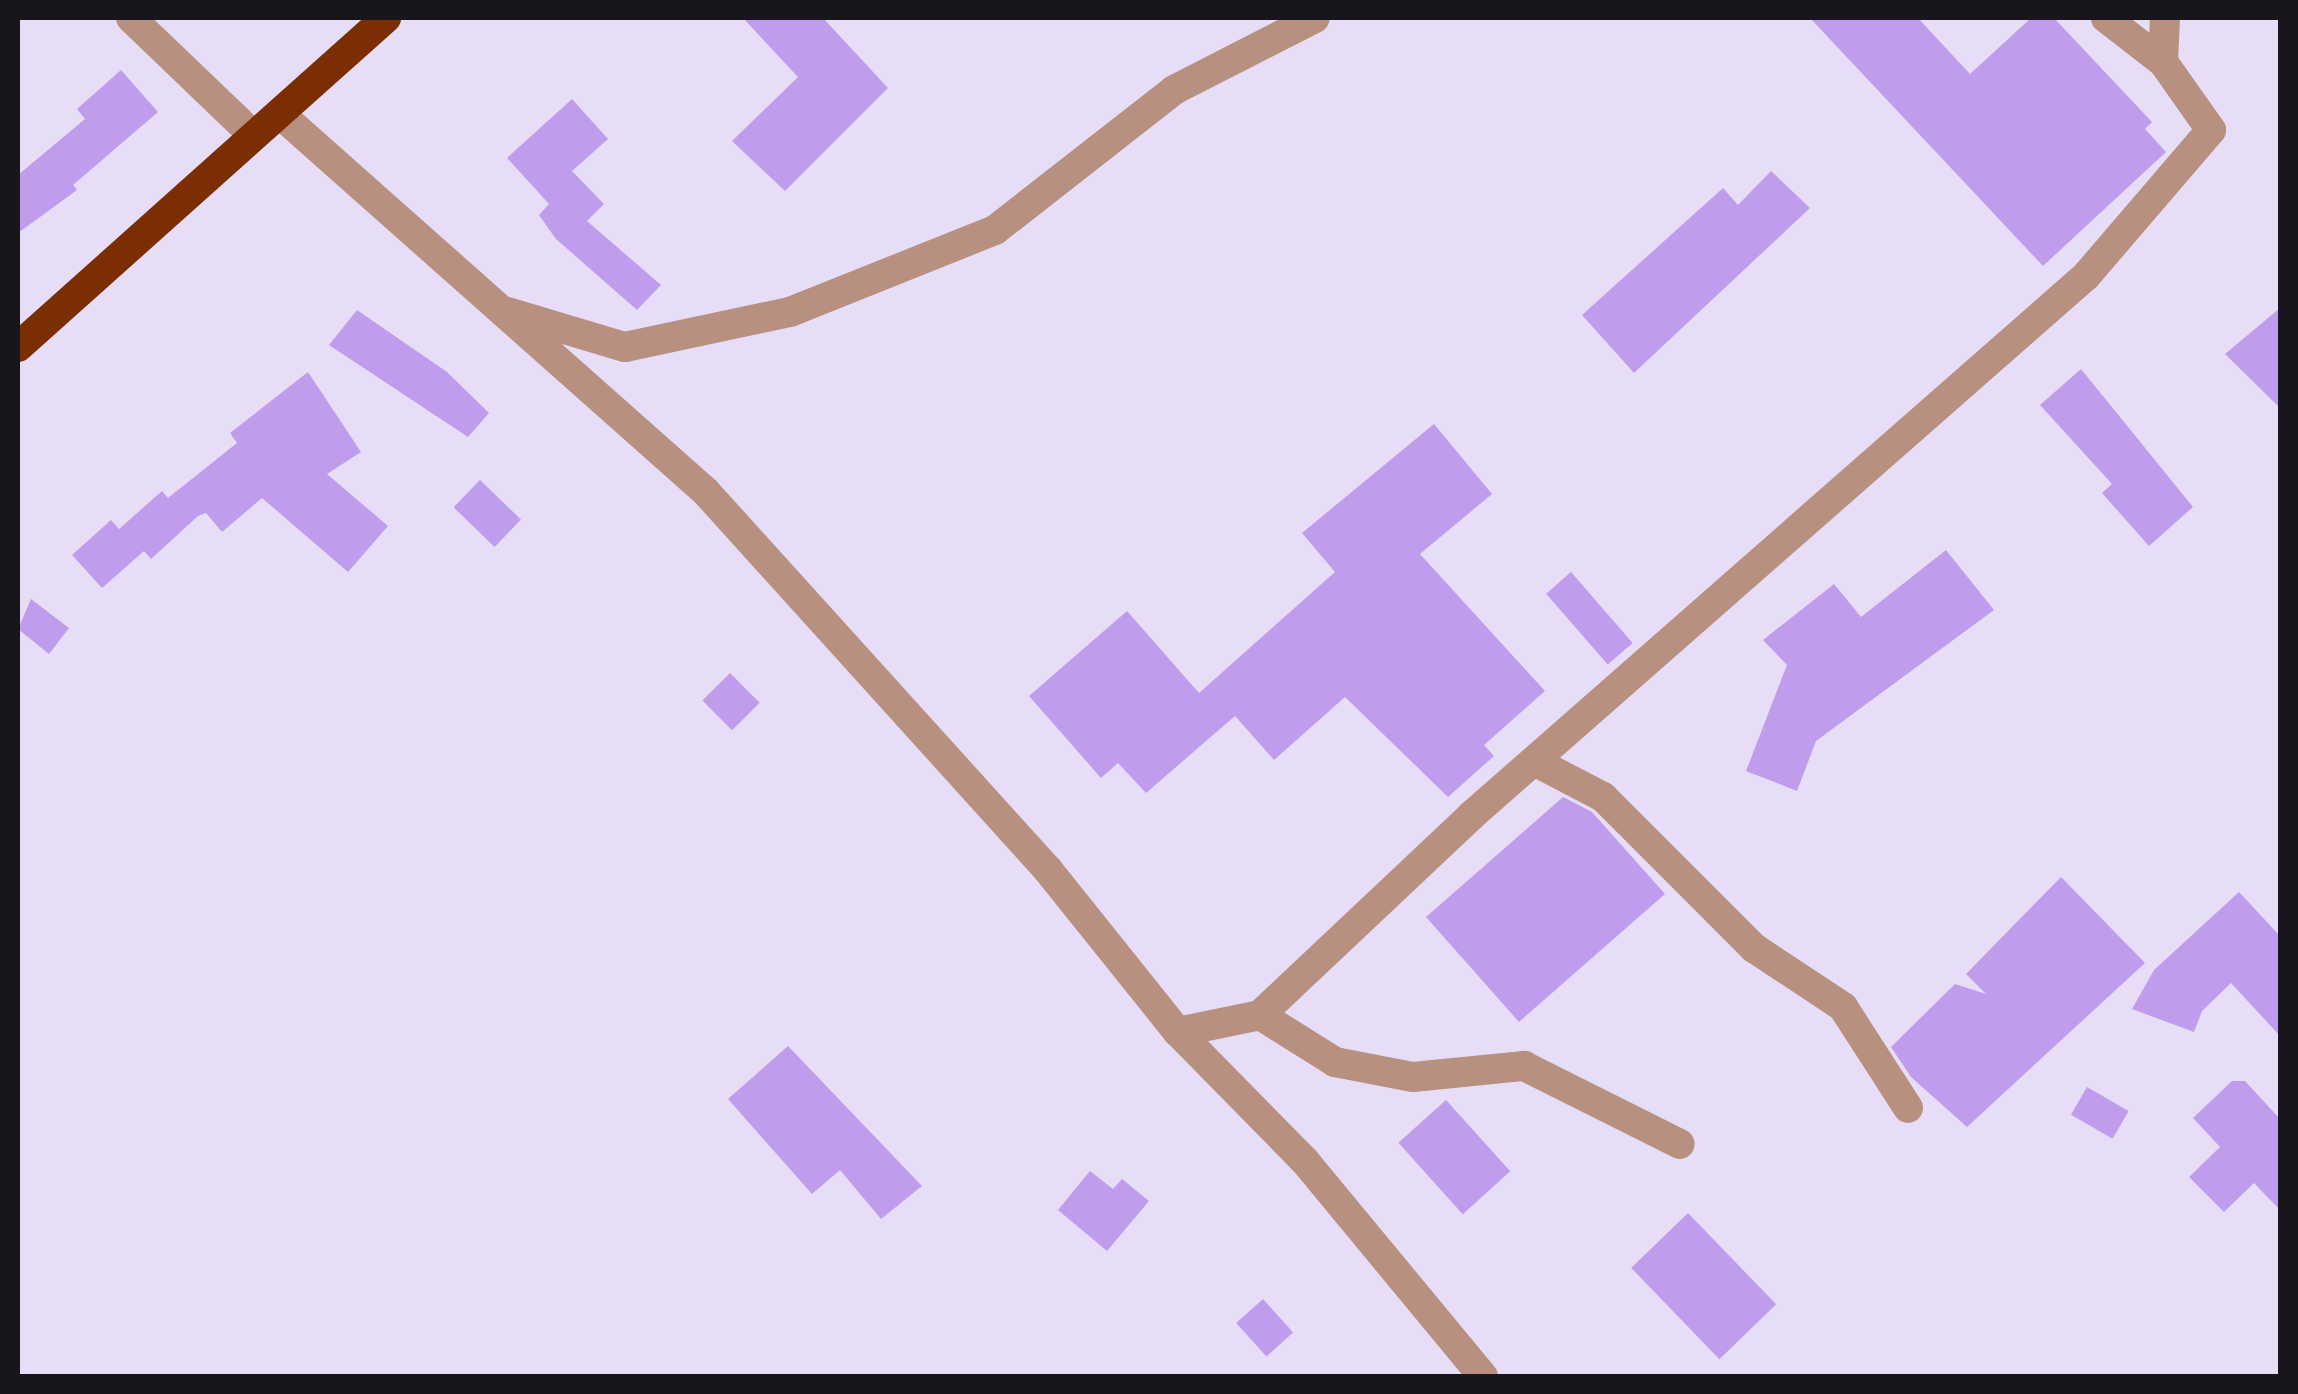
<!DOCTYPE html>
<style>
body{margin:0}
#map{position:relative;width:2298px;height:1394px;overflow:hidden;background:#e7ddf6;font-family:Commissioner,sans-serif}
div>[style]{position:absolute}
.building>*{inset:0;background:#bf9dec;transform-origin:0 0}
.minor>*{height:30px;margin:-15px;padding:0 15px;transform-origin:15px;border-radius:15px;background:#b79080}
.highway>*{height:30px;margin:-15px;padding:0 15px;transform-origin:15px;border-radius:15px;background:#7a2e02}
span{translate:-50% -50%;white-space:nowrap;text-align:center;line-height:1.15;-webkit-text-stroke:8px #f2edfb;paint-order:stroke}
.frame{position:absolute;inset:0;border:20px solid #18151d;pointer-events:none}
</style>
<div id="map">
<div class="building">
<i style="clip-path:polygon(743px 18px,823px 18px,888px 88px,785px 191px,732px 141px,798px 77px)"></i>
<i style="clip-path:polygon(1810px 18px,1918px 18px,1970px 74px,2031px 18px,2054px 18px,2152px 122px,2145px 129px,2166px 152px,2043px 266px)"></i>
<i style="clip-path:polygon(121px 70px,158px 112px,73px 185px,77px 190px,18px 233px,18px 175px,85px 119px,77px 109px)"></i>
<i style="clip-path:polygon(572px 99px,608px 139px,572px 171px,604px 204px,587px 221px,661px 285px,637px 310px,556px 239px,539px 215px,549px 204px,507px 158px)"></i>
<i style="clip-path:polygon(1771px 171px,1810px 208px,1634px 373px,1582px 315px,1723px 188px,1738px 205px)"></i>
<i style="clip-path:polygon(2280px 308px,2280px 408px,2225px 354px)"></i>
<i style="clip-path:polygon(357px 310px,447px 372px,489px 413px,468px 437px,329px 345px)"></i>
<i style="clip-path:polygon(2081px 369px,2193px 507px,2149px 546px,2102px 493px,2112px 484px,2040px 405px)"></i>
<i style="clip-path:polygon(308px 372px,361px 452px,327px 474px,388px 526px,348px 572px,262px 498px,222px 532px,206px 513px,198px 516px,151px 559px,144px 551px,102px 588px,72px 555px,111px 520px,119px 529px,162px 491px,168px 498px,237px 443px,230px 433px)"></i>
<i style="clip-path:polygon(1434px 424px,1492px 494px,1420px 554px,1545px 691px,1484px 745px,1494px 756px,1448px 797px,1345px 697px,1274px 760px,1235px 716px,1146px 793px,1118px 763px,1101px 778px,1029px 696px,1127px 611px,1199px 693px,1335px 572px,1302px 533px)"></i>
<i style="left:480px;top:480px;width:57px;height:38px;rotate:44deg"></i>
<i style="clip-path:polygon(1946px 550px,1994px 610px,1816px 741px,1797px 791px,1746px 771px,1787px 665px,1763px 640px,1834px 584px,1861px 617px)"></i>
<i style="left:1571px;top:572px;width:94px;height:33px;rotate:49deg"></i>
<i style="clip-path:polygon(31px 599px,69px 628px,49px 654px,18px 629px)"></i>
<i style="left:730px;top:673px;width:42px;height:39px;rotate:45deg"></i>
<i style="clip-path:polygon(1563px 797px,1592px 812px,1665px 894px,1519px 1022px,1426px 917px)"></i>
<i style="clip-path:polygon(2061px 877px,2145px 963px,1967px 1127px,1911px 1077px,1891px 1047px,1955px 984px,1986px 994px,1966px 974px)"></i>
<i style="clip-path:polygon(2239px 892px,2280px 936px,2280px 1036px,2231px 983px,2202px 1011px,2194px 1032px,2132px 1009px,2154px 970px)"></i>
<i style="clip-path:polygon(788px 1046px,922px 1186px,881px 1219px,840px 1170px,812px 1194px,728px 1099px)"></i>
<i style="clip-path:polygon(2232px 1081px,2245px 1081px,2280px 1119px,2280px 1210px,2254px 1183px,2224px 1212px,2189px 1177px,2220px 1147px,2193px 1118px)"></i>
<i style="left:2087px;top:1087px;width:48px;height:32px;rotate:30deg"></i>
<i style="left:1446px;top:1100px;width:96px;height:64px;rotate:48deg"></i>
<i style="clip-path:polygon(1090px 1171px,1113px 1189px,1122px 1179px,1149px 1201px,1107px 1251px,1058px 1210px)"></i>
<i style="left:1688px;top:1213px;width:127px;height:79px;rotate:46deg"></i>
<i style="left:1263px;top:1299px;width:45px;height:36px;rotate:48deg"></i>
</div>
<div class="minor">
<i style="left:131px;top:18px;width:170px;rotate:43.8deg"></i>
<i style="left:2106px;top:18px;width:72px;rotate:37.7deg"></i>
<i style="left:280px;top:114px;width:570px;rotate:41.58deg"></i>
<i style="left:706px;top:492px;width:510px;rotate:47.86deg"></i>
<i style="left:1048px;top:870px;width:208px;rotate:51.3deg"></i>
<i style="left:1178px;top:1032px;width:180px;rotate:45.5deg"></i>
<i style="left:1304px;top:1160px;width:281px;rotate:50.4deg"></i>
<i style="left:508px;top:312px;width:122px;rotate:16.7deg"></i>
<i style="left:625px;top:347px;width:169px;rotate:-12deg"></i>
<i style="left:790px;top:312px;width:221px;rotate:-21.8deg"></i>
<i style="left:995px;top:230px;width:227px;rotate:-38deg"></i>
<i style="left:1174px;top:90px;width:158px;rotate:-27.1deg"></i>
<i style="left:1534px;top:761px;width:78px;rotate:27.6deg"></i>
<i style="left:1603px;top:797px;width:214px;rotate:45deg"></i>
<i style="left:1754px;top:948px;width:107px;rotate:33.5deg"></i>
<i style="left:1843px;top:1007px;width:120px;rotate:57.2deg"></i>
<i style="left:1260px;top:1015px;width:89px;rotate:32.1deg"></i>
<i style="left:1335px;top:1062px;width:79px;rotate:10.9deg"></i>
<i style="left:1413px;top:1077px;width:112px;rotate:-5.7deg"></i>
<i style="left:1524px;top:1066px;width:174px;rotate:26.6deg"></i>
<i style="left:1178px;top:1032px;width:84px;rotate:-11.7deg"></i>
<i style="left:1260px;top:1015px;width:291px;rotate:-43.3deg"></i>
<i style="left:1472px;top:815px;width:817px;rotate:-41.28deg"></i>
<i style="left:2086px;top:276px;width:192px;rotate:-49.4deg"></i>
<i style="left:2211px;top:130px;width:83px;rotate:-125.2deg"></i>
<i style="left:2163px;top:62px;width:44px;rotate:-87.4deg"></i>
</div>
<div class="highway">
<i style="left:18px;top:347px;width:494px;rotate:-41.8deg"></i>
</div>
<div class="frame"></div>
</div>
